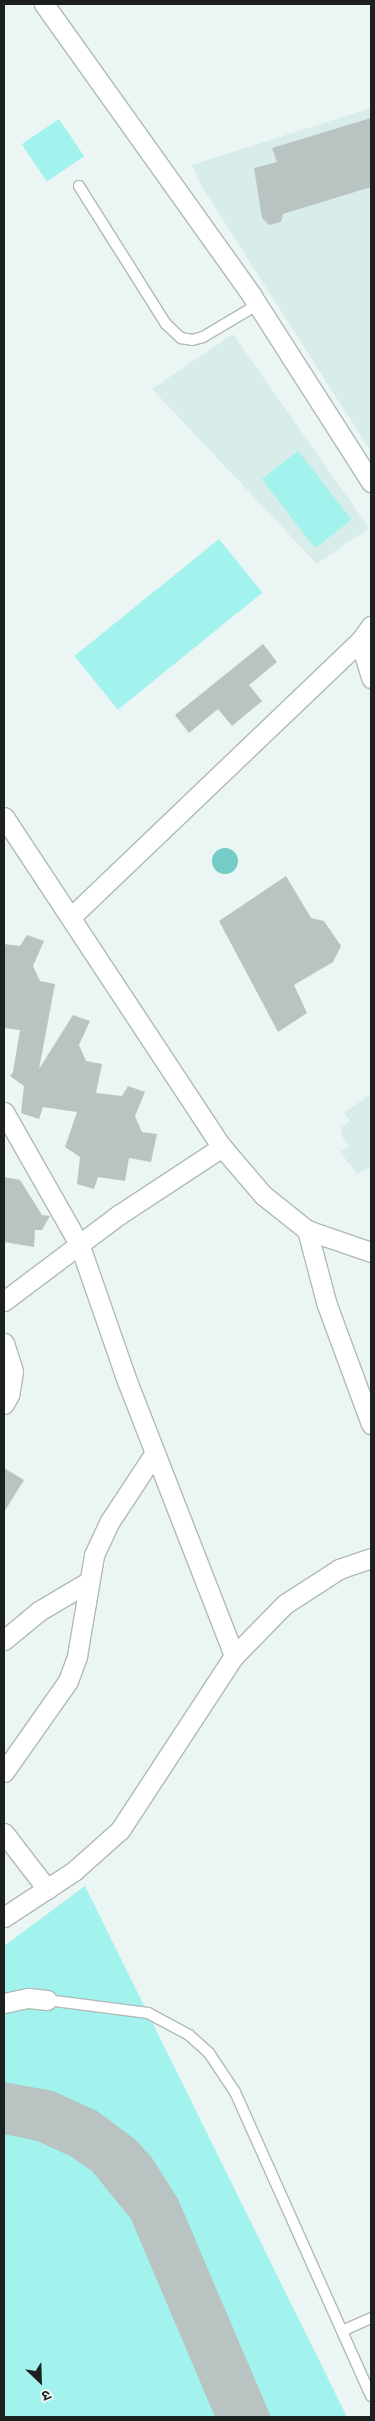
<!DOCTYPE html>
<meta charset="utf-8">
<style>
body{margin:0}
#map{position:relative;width:375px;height:2421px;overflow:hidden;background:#ebf5f4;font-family:"Fira Sans","Noto Sans Devanagari",sans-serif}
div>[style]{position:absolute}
.built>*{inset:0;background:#d8ecea}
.green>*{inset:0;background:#a2f3ed;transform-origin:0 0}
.water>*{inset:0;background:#75cbc5}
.round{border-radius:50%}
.building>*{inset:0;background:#b9c3c2}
.roads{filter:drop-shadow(1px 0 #b0bab9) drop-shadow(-1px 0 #b0bab9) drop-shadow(0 1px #b0bab9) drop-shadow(0 -1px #b0bab9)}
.lane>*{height:10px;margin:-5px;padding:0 5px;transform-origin:5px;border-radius:5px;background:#fff}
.street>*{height:19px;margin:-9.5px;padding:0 9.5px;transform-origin:9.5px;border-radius:9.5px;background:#fff}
span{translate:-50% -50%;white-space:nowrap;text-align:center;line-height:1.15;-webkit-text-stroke:4px #ebf5f4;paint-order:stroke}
.frame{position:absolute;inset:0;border:5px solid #1c2020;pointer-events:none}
.north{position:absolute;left:15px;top:2356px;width:50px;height:50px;-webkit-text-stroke:4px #ebf5f4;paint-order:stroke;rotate:156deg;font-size:14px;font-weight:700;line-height:20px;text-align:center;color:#1c2020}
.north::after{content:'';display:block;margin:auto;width:18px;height:22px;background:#1c2020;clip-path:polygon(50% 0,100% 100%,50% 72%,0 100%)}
</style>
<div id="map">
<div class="built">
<i style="clip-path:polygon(371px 108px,371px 452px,202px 187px,192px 165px)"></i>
<i style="clip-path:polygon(233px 334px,369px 528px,317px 564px,152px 389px)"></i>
<i style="clip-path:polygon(371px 1094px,371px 1166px,357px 1174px,340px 1152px,349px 1146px,343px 1138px,341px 1128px,350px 1120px,344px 1113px)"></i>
</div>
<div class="green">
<i style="left:59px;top:119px;width:45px;height:45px;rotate:56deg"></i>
<i style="left:298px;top:451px;width:87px;height:46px;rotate:52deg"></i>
<i style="left:219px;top:539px;width:69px;height:186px;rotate:51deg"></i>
<i style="clip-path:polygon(85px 1886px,347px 2417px,4px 2417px,4px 1946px)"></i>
</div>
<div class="water">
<i class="round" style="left:212px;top:848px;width:26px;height:26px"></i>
</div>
<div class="building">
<i style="clip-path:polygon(371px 118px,371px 187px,283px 214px,281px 222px,269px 225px,262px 218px,254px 168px,277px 162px,272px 148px)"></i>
<i style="clip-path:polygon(263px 644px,277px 662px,249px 685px,262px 701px,232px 726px,218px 709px,189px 733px,175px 715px)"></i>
<i style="clip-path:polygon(286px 876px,311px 918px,324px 921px,341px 946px,333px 962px,294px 985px,307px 1013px,278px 1032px,219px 921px)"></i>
<i style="clip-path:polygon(27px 935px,44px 941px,33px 966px,40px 981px,55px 984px,39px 1069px,73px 1015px,90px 1021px,79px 1045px,86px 1061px,102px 1064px,96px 1093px,122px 1096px,128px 1086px,145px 1092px,135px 1116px,142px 1132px,157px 1134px,151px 1162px,129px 1158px,125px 1181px,98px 1177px,94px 1189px,77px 1184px,80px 1157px,65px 1147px,77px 1112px,43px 1107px,39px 1119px,21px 1113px,24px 1086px,10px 1076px,13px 1072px,20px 1030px,4px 1028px,4px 944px,20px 946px)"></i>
<i style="clip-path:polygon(4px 1177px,20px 1180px,42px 1215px,50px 1216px,42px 1230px,35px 1230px,34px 1247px,4px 1242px)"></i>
<i style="clip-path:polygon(4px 1468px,24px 1480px,4px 1512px)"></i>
<i style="clip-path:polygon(4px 2082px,53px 2091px,97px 2111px,136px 2140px,152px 2158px,178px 2199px,271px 2417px,215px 2417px,131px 2219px,92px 2171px,70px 2156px,37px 2141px,4px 2134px)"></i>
</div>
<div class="roads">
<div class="lane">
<i style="left:79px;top:186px;width:163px;rotate:57.8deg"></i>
<i style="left:166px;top:324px;width:21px;rotate:43deg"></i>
<i style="left:181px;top:338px;width:11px;rotate:10deg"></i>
<i style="left:192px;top:340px;width:11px;rotate:-15deg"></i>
<i style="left:203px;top:337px;width:63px;rotate:-30.7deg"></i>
<i style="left:47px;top:2000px;width:102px;rotate:7.3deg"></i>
<i style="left:148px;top:2013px;width:47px;rotate:28.2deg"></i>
<i style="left:189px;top:2035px;width:27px;rotate:42deg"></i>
<i style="left:209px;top:2053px;width:47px;rotate:56.3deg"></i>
<i style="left:235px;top:2092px;width:333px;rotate:65.9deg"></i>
<i style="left:342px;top:2331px;width:32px;rotate:-24deg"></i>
</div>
<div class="street">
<i style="left:44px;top:4px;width:359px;rotate:54.5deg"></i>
<i style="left:252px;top:296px;width:221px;rotate:57.4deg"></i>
<i style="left:360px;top:641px;width:39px;rotate:73deg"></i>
<i style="left:4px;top:817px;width:396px;rotate:56.6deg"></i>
<i style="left:222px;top:1147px;width:63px;rotate:49.5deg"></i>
<i style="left:263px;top:1195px;width:56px;rotate:38.5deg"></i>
<i style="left:307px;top:1230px;width:68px;rotate:19deg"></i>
<i style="left:71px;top:917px;width:400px;rotate:-43.7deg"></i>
<i style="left:360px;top:641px;width:19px;rotate:-54deg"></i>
<i style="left:4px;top:1112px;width:154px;rotate:60.4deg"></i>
<i style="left:80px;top:1246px;width:143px;rotate:70.8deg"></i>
<i style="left:127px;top:1381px;width:295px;rotate:68.7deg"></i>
<i style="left:307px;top:1230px;width:78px;rotate:75.1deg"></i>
<i style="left:327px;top:1305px;width:127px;rotate:69.7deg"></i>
<i style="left:4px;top:1301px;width:145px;rotate:-36.9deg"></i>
<i style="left:120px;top:1214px;width:122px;rotate:-33.3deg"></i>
<i style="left:4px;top:1343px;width:29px;rotate:72deg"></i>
<i style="left:13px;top:1371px;width:24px;rotate:99deg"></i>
<i style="left:9px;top:1395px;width:10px;rotate:119deg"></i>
<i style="left:4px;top:1640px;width:45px;rotate:-39.6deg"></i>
<i style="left:39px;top:1611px;width:57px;rotate:-30.6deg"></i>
<i style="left:4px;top:1772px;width:111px;rotate:-54.9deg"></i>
<i style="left:68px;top:1681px;width:27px;rotate:-70deg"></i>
<i style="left:77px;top:1656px;width:102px;rotate:-80.4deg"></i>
<i style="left:94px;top:1555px;width:38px;rotate:-65deg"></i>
<i style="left:110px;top:1521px;width:80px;rotate:-56.7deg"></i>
<i style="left:4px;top:1833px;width:71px;rotate:52.5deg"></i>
<i style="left:4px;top:1917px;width:84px;rotate:-33.3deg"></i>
<i style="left:74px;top:1871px;width:62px;rotate:-41.7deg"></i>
<i style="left:120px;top:1830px;width:208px;rotate:-56.8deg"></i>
<i style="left:234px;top:1656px;width:73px;rotate:-45.6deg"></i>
<i style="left:285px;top:1604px;width:64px;rotate:-32.9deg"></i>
<i style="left:339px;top:1569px;width:34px;rotate:-19deg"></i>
<i style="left:4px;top:2003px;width:25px;rotate:-12deg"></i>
<i style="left:28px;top:1998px;width:19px;rotate:6deg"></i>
</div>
</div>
<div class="frame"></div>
<div class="north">उ</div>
</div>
